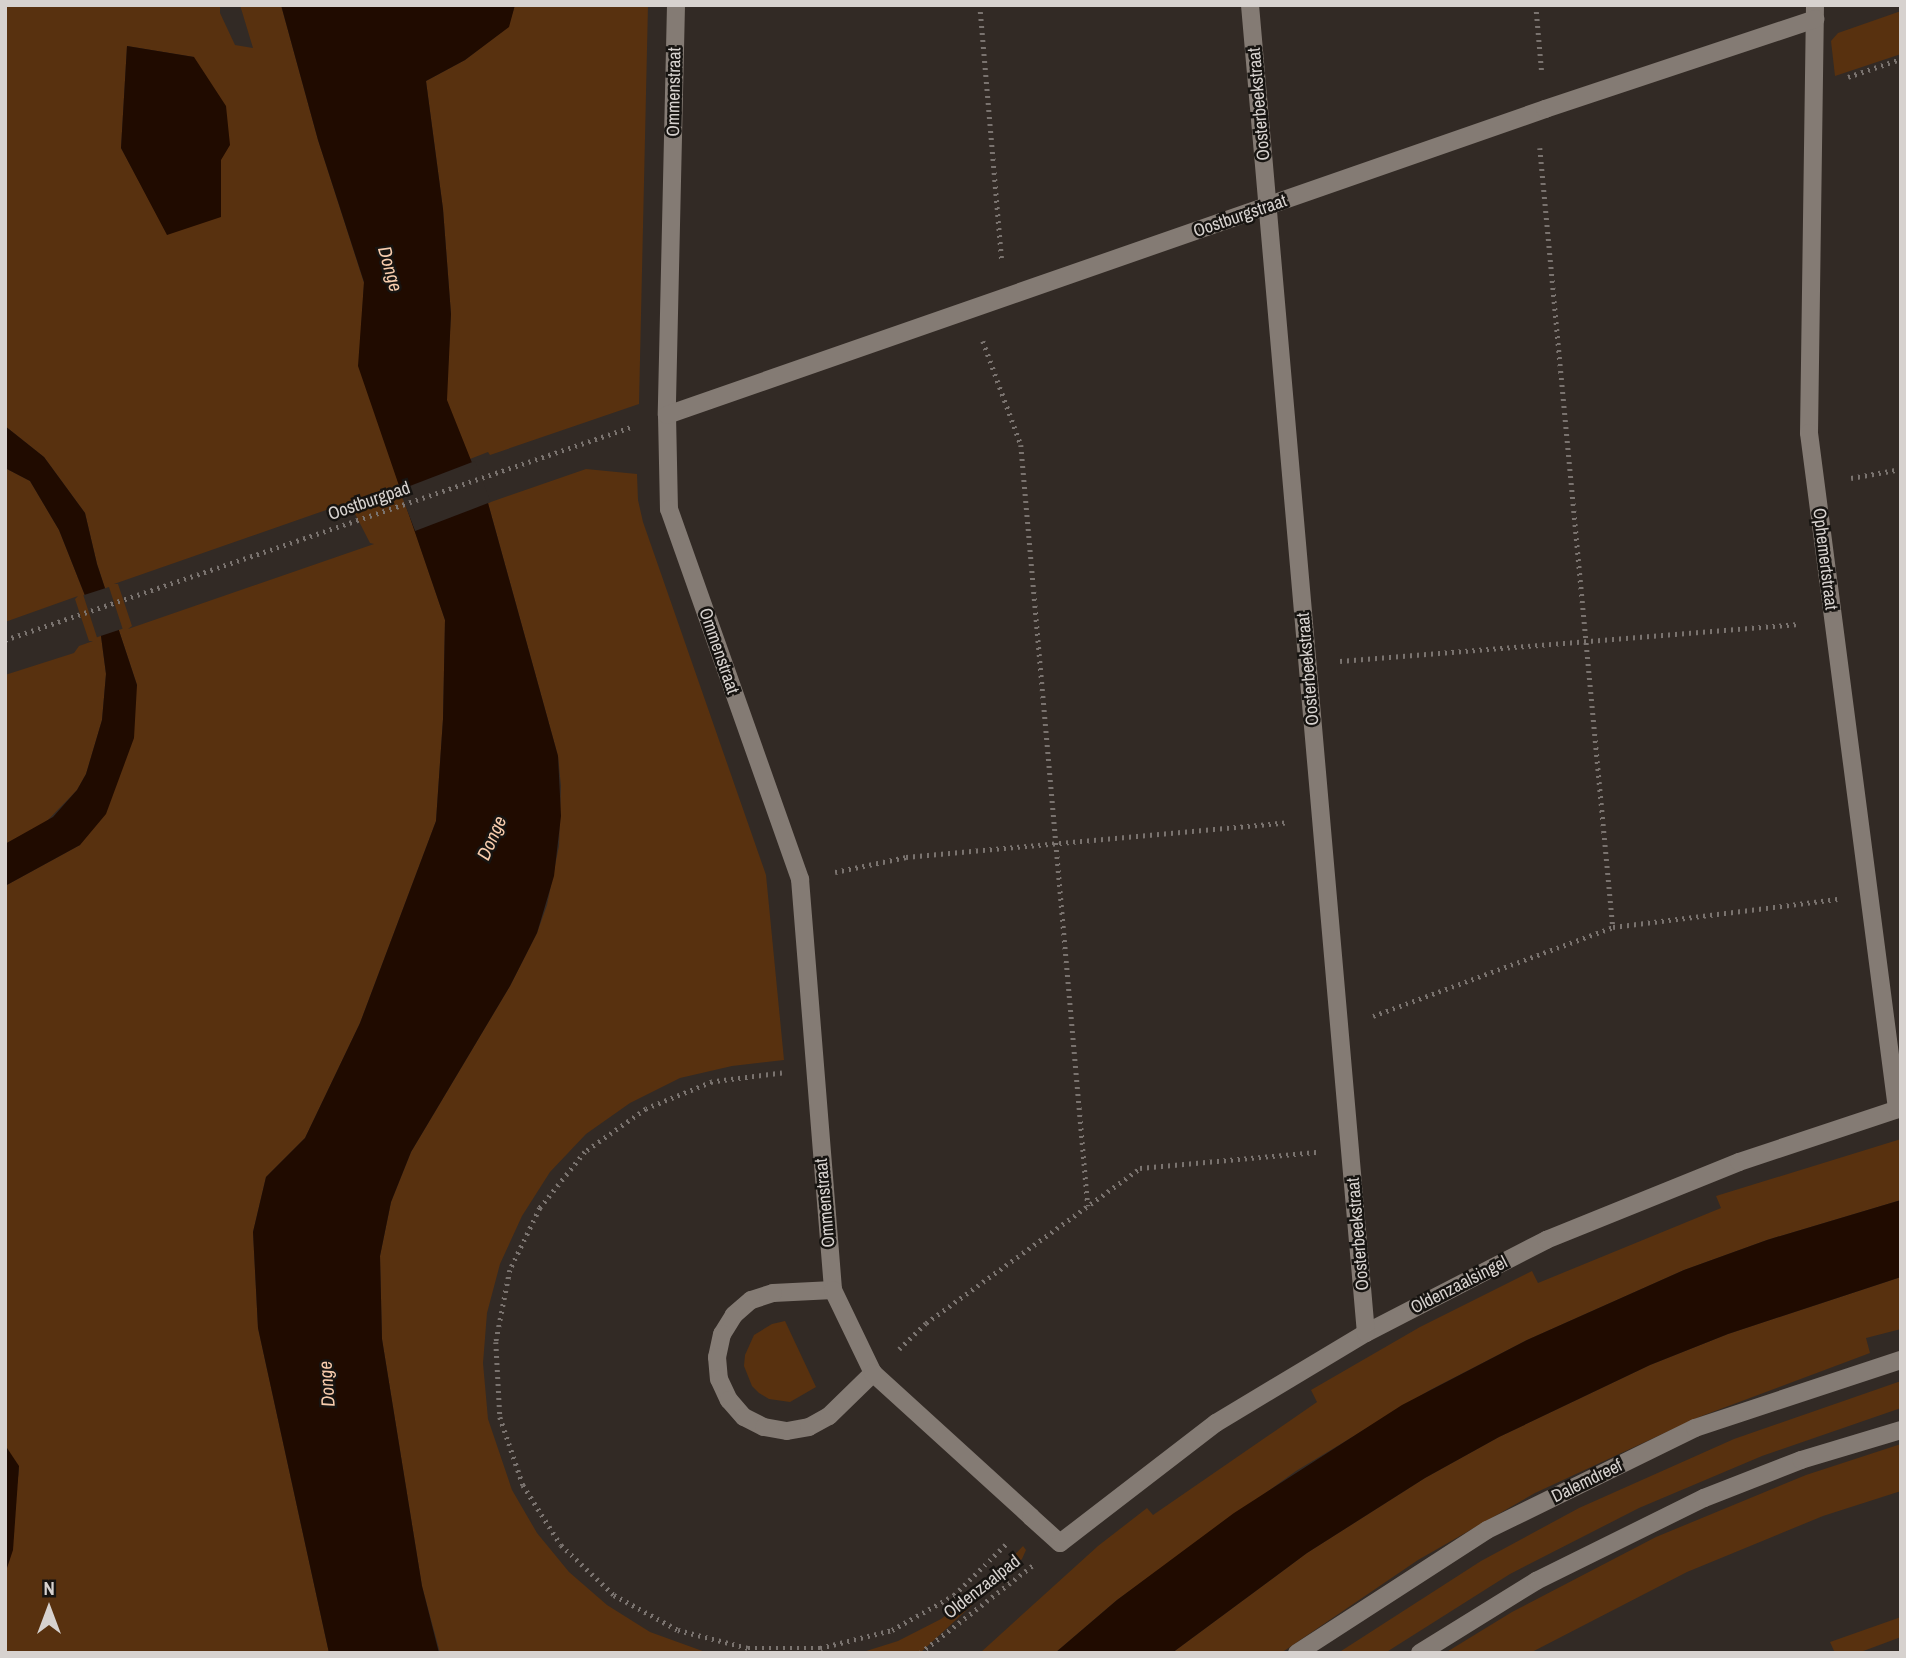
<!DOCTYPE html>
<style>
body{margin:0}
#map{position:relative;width:1906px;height:1658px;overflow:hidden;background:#322a25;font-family:"Archivo Narrow",sans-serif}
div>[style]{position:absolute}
.green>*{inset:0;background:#58310f}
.water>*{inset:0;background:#200b00}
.pier>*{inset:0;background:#322a25;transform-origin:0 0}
.path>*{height:4.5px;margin-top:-2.25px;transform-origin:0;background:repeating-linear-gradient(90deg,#7a736f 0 2px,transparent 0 7px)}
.service>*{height:18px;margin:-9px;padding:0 9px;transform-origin:9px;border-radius:9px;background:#847b74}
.minor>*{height:18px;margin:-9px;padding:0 9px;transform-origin:9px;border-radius:9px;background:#847b74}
.tertiary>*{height:18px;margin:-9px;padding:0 9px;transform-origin:9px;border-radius:9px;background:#847b74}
span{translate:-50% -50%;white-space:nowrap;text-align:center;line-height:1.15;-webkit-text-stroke:5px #171411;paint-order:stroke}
.street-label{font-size:18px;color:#d7d2cf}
.water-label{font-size:19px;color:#f7ccad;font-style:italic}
.frame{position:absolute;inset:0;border:7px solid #d7d2cf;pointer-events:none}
.north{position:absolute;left:14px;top:1574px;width:70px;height:70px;-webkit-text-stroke:5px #171411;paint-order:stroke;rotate:0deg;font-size:19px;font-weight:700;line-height:28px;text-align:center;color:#d7d2cf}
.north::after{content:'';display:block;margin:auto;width:24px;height:32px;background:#d7d2cf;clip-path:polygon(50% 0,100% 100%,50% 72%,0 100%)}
</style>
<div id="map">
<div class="green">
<i style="clip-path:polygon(evenodd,5px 5px,220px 5px,220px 13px,235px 45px,253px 48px,240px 5px,281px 5px,318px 140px,364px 283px,359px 366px,445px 620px,443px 719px,436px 821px,360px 1023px,305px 1138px,266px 1177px,253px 1232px,258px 1328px,329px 1653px,5px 1653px,5px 1574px,19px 1470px,5px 1445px,5px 886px,80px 845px,137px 685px,97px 564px,85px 513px,44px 457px,5px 426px,5px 5px,127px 46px,194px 57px,168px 235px,121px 148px,127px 46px,5px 5px,352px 501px,350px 504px,370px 543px,374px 544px,128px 629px,132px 626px,118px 584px,114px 584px,352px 501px)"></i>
<i style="clip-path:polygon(515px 5px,648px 5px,639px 404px,490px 455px,488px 452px,470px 459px,446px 400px,451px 314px,443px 209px,426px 81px,465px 60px,508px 27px)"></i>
<i style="clip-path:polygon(1901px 11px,1901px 54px,1835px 76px,1831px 41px,1838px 33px)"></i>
<i style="clip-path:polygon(5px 468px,30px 481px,59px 530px,101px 636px,106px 674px,102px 720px,86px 774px,77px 790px,45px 823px,5px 844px,5px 675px,74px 653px,79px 646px,93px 641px,89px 641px,75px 599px,78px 596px,5px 622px)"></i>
<i style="clip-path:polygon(586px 469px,637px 474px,638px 500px,643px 522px,766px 875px,784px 1060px,732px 1066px,680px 1078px,630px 1103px,586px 1134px,550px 1172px,522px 1216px,500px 1264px,487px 1313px,483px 1363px,488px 1419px,512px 1490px,537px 1533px,569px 1572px,607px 1605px,650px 1632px,708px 1653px,440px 1653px,422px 1586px,382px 1339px,380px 1256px,391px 1202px,411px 1152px,510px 986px,537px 933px,547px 905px,559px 846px,561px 786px,558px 756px,488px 503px)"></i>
<i style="clip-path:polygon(1901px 1139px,1901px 1200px,1767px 1240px,1684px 1270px,1527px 1340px,1430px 1390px,1296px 1471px,1117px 1600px,1055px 1653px,980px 1653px,1098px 1546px,1147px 1508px,1153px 1515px,1317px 1402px,1311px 1390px,1420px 1327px,1532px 1271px,1538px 1283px,1721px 1208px,1716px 1196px)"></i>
<i style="clip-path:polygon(1901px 1277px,1901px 1329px,1866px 1338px,1870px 1353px,1699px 1417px,1535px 1493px,1418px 1560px,1281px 1653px,1172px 1653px,1307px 1553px,1425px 1478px,1499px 1437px,1650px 1365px,1728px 1334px)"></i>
<i style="clip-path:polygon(785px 1321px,816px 1387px,790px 1402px,769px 1399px,759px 1393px,752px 1386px,744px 1366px,745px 1355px,754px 1335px,772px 1324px)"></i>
<i style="clip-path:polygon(1901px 1381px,1901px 1408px,1762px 1456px,1639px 1508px,1510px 1574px,1385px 1653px,1338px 1653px,1481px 1561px,1579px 1508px,1734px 1439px)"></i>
<i style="clip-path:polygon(1901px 1444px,1901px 1491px,1823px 1516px,1687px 1572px,1530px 1653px,1445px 1653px,1512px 1612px,1656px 1537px,1806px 1475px)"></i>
<i style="clip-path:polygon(1023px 1546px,1026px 1550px,1022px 1559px,920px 1653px,860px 1653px,898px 1641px,941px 1619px,987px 1584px)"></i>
<i style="clip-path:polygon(1901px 1617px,1901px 1637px,1858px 1653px,1835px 1653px,1830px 1642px)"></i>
</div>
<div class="water">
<i style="clip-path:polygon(281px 5px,515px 5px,509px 27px,465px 60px,426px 81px,443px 209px,451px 314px,447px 400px,488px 503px,558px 756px,561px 816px,554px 876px,537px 933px,510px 986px,411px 1152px,391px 1202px,380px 1256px,382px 1339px,422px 1586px,439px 1653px,329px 1653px,258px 1328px,253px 1232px,266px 1177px,305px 1138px,360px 1023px,436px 821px,443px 719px,445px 620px,358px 366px,364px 282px,318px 140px)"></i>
<i style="clip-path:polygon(127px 46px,194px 57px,226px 106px,230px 145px,221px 160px,221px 217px,167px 235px,121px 148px)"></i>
<i style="clip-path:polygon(5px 426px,44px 457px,85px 513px,97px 564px,137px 685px,134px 738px,106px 814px,80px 845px,5px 886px,5px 844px,53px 817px,77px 790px,86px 774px,102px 720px,106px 674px,101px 636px,59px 530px,30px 481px,5px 468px)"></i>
<i style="clip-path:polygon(1901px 1200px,1901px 1277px,1728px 1334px,1650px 1365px,1499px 1437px,1425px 1478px,1307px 1553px,1172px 1653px,1055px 1653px,1117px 1600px,1234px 1513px,1402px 1405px,1527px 1340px,1684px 1270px,1767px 1240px)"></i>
<i style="clip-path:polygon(5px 1445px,19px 1466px,13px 1550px,5px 1574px)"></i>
</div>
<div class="pier">
<i style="left:475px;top:461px;width:44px;height:81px;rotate:69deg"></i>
<i style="left:109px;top:587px;width:44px;height:27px;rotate:72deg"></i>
</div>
<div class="path">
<i style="left:980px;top:5px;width:258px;rotate:85.1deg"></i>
<i style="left:1536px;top:5px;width:69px;rotate:85deg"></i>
<i style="left:1848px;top:77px;width:56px;rotate:-18.8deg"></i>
<i style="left:1540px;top:148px;width:782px;rotate:84.65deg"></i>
<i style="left:983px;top:341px;width:111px;rotate:69.9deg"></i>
<i style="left:1021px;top:445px;width:764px;rotate:84.97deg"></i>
<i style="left:1851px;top:478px;width:51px;rotate:-10.2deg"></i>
<i style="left:5px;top:640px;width:664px;rotate:-18.79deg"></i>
<i style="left:1340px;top:661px;width:460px;rotate:-4.6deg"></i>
<i style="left:835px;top:872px;width:73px;rotate:-11.9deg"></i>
<i style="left:906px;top:857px;width:384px;rotate:-5.2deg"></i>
<i style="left:1373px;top:1016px;width:256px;rotate:-20.3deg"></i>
<i style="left:1613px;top:927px;width:226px;rotate:-7.1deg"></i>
<i style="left:782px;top:1073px;width:71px;rotate:172.7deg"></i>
<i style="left:712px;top:1082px;width:71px;rotate:157.8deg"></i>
<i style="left:646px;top:1109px;width:75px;rotate:144.8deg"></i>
<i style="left:585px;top:1152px;width:72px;rotate:128.8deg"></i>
<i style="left:540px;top:1208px;width:69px;rotate:115.8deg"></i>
<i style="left:510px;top:1270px;width:73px;rotate:101deg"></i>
<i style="left:496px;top:1342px;width:75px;rotate:86.9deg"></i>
<i style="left:500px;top:1417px;width:72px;rotate:71.3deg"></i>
<i style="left:523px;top:1485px;width:71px;rotate:57.7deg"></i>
<i style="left:561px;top:1545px;width:73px;rotate:43.3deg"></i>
<i style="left:614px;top:1595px;width:73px;rotate:28.7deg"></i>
<i style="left:678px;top:1630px;width:72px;rotate:14.4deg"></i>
<i style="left:748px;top:1648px;width:72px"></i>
<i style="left:820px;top:1648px;width:74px;rotate:-14deg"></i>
<i style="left:892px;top:1630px;width:71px;rotate:-29.4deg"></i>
<i style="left:954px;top:1595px;width:76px;rotate:-44.5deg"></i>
<i style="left:899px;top:1349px;width:37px;rotate:-44deg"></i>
<i style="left:926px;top:1323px;width:264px;rotate:-35.9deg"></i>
<i style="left:1140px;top:1168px;width:177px;rotate:-5.2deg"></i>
<i style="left:920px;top:1653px;width:143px;rotate:-37.9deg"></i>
</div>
<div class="service">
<i style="left:833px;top:1290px;width:60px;rotate:177.1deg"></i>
<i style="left:773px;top:1293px;width:23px;rotate:162deg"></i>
<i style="left:751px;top:1300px;width:23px;rotate:139deg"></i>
<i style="left:734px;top:1315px;width:22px;rotate:122deg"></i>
<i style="left:722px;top:1334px;width:24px;rotate:102deg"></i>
<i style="left:717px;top:1357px;width:22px;rotate:85deg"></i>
<i style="left:719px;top:1379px;width:23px;rotate:65deg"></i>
<i style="left:729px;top:1400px;width:23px;rotate:49deg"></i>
<i style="left:744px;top:1417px;width:22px;rotate:27deg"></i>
<i style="left:764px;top:1427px;width:23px;rotate:10deg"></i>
<i style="left:787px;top:1431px;width:22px;rotate:-10deg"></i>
<i style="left:809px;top:1427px;width:23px;rotate:-29deg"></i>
<i style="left:829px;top:1416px;width:62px;rotate:-44.3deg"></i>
</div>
<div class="minor">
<i style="left:676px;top:5px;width:410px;rotate:91.3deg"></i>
<i style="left:667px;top:415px;width:94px;rotate:88.8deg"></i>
<i style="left:669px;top:509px;width:393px;rotate:70.5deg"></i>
<i style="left:800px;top:879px;width:412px;rotate:85.4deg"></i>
<i style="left:833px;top:1290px;width:92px;rotate:64.3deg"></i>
<i style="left:873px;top:1373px;width:214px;rotate:42.3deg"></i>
<i style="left:1031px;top:1517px;width:39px;rotate:42deg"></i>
<i style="left:1060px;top:1543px;width:197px;rotate:-37.6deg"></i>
<i style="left:1216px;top:1423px;width:175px;rotate:-31deg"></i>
<i style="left:1366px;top:1333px;width:203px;rotate:-27.3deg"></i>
<i style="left:1546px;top:1240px;width:208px;rotate:-22deg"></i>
<i style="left:1739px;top:1162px;width:171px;rotate:-18.4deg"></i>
<i style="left:1250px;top:5px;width:1333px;rotate:85.01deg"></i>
<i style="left:1815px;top:5px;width:428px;rotate:90.8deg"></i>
<i style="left:1809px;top:433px;width:682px;rotate:82.58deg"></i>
<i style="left:667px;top:415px;width:930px;rotate:-19.21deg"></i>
<i style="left:1545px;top:109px;width:285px;rotate:-18.4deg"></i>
</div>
<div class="tertiary">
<i style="left:1297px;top:1653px;width:226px;rotate:-32.9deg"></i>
<i style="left:1487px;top:1530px;width:232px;rotate:-26.1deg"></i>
<i style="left:1695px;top:1428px;width:217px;rotate:-18.3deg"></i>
<i style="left:1420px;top:1653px;width:137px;rotate:-31.8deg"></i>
<i style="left:1536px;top:1581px;width:187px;rotate:-26.3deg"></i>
<i style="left:1704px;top:1498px;width:104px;rotate:-21.4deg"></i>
<i style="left:1801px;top:1460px;width:104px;rotate:-16.7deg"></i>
</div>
<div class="street-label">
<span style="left:674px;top:92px;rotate:-89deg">Ommenstraat</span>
<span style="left:1259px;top:104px;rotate:-95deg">Oosterbeekstraat</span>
<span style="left:1240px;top:216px;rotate:-19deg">Oostburgstraat</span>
<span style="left:369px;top:501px;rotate:-19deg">Oostburgpad</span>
<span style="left:1825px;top:559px;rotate:83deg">Ophemertstraat</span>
<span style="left:719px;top:651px;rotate:71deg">Ommenstraat</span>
<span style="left:1308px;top:669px;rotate:-95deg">Oosterbeekstraat</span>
<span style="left:825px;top:1203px;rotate:-95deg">Ommenstraat</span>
<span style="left:1358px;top:1234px;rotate:-95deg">Oosterbeekstraat</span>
<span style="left:1459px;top:1285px;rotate:-27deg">Oldenzaalsingel</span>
<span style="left:1587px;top:1481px;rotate:-26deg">Dalemdreef</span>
<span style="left:982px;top:1587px;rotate:-38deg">Oldenzaalpad</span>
</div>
<div class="water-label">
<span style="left:390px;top:269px;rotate:74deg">Donge</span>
<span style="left:492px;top:838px;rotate:-66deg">Donge</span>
<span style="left:327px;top:1384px;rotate:-94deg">Donge</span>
</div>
<div class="frame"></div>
<div class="north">N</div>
</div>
